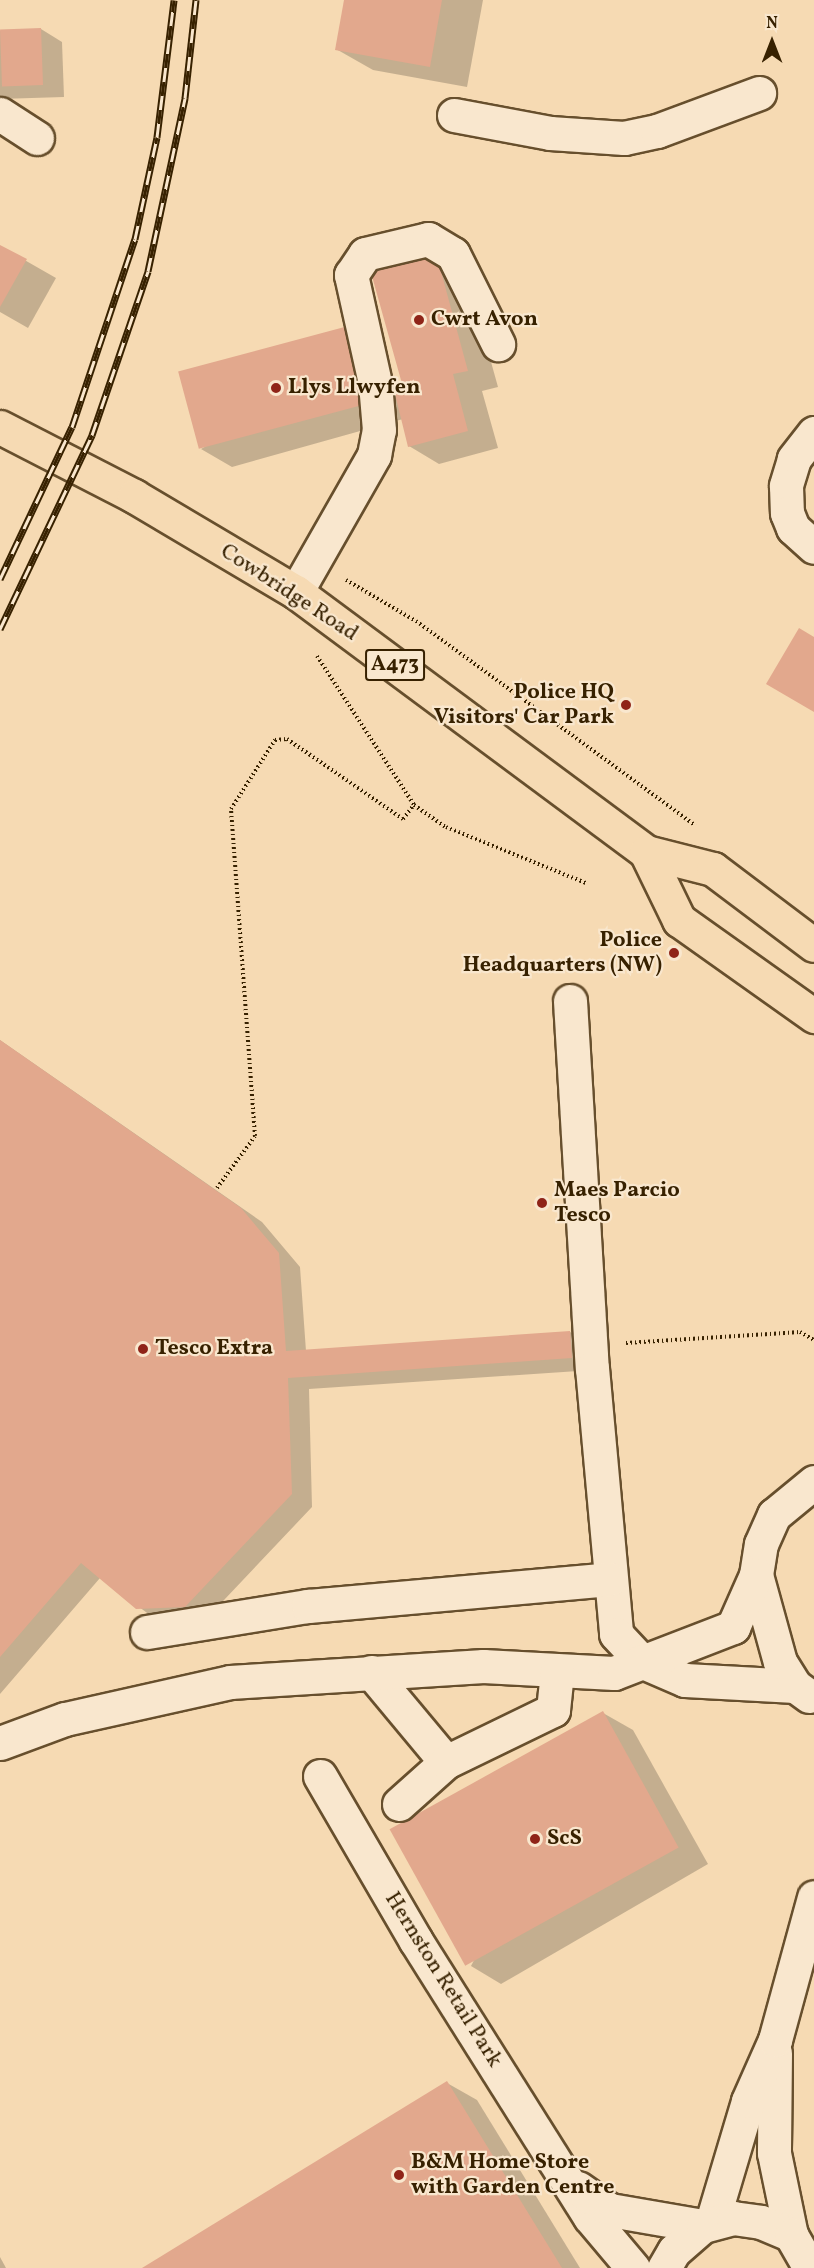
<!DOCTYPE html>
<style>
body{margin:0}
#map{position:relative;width:814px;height:2268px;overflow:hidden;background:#f6dab3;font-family:Vollkorn,serif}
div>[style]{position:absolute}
.shadow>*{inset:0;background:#0003}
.building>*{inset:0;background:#e2a88d;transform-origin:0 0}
.path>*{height:4px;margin-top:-2px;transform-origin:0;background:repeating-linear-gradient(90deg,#372100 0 1.5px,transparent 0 4.5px)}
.roads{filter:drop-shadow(2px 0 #674f2d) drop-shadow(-2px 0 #674f2d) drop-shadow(0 2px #674f2d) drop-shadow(0 -2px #674f2d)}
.minor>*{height:33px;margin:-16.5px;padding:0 16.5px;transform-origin:16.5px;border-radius:16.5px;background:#f9e7ce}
.major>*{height:33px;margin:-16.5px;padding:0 16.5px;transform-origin:16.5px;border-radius:16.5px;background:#f6dab3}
.rail>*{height:7px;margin-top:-3.5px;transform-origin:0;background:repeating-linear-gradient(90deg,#f9e7ce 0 14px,#372100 0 28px);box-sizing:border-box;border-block:2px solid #372100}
.dots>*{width:16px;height:16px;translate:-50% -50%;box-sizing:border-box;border:3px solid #f9e7ce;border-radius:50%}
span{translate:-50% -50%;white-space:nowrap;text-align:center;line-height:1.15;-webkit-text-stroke:4.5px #f9e7ce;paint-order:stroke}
.shield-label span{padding:2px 4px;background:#f9e7ce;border:2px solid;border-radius:4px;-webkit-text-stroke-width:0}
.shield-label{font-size:21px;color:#372100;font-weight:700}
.poi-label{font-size:22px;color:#372100;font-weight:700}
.left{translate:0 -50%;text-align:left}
.right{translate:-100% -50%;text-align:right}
.street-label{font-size:22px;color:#372100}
.north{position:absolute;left:742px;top:12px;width:60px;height:60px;-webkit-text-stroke:4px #f9e7ce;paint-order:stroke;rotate:0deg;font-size:16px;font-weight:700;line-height:24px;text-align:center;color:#372100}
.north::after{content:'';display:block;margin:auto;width:21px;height:27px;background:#372100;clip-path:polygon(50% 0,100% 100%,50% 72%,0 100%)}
</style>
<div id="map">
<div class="shadow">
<i style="clip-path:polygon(345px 0,483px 0,467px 87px,373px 70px,336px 49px)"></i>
<i style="clip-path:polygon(41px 29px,62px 42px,64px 97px,0 99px,0 31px)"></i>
<i style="clip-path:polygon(0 246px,56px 278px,28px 328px,0 312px)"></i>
<i style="clip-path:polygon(436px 255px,466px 272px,498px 387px,482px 391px,498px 448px,439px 464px,409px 446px,403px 419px,232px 467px,201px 449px,382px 344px,396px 396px,406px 392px)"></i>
<i style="clip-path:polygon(0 1040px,262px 1222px,300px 1267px,306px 1351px,570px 1332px,591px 1344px,593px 1370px,309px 1389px,312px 1507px,207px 1618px,158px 1621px,100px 1578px,0 1694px)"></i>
<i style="clip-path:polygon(603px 1713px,633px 1730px,708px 1864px,501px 1984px,471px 1966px)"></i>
<i style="clip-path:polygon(447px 2083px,477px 2100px,580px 2268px,144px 2268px)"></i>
<i style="clip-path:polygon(0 2257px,6px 2268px,0 2268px)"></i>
</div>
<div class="building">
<i style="clip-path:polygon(344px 0,442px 0,430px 67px,335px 50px)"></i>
<i style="left:41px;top:28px;width:57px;height:41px;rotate:88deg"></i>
<i style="clip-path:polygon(0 245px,27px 259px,0 307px)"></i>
<i style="clip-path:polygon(436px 253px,468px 371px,453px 374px,468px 431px,408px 447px,395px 394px,404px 391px,370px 269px)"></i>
<i style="left:352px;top:325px;width:80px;height:180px;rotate:75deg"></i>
<i style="clip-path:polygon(799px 628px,814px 637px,814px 712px,766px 684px)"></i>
<i style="clip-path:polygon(0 1040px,241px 1208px,279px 1253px,286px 1351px,570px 1331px,572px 1358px,288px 1378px,292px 1494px,185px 1607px,136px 1609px,81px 1563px,0 1657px)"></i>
<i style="left:603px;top:1711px;width:156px;height:244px;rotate:61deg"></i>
<i style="clip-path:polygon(447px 2081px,562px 2268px,142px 2268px)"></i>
</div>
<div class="path">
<i style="left:346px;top:580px;width:81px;rotate:30.4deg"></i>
<i style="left:416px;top:621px;width:346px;rotate:36.2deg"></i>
<i style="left:317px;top:656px;width:178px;rotate:56.9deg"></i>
<i style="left:414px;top:805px;width:39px;rotate:35deg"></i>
<i style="left:446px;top:827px;width:151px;rotate:21.8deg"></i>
<i style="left:217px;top:1188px;width:64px;rotate:-53.8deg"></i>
<i style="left:255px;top:1136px;width:328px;rotate:-94.2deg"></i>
<i style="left:231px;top:809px;width:82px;rotate:-57.5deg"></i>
<i style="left:275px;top:740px;width:12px;rotate:-5deg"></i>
<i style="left:287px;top:739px;width:141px;rotate:34.6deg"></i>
<i style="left:403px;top:819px;width:18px;rotate:-52deg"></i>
<i style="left:626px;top:1343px;width:174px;rotate:-3.6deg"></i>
<i style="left:800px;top:1332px;width:16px;rotate:30deg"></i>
</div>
<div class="roads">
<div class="minor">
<i style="left:0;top:114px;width:44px;rotate:33deg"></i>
<i style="left:454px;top:115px;width:98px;rotate:10.6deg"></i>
<i style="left:550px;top:133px;width:74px;rotate:3.9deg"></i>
<i style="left:624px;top:138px;width:34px;rotate:-12deg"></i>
<i style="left:657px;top:131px;width:109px;rotate:-20.4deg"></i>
<i style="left:814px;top:433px;width:33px;rotate:128deg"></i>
<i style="left:794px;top:459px;width:28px;rotate:107deg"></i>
<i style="left:786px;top:486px;width:27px;rotate:88deg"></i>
<i style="left:787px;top:513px;width:16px;rotate:68deg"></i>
<i style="left:793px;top:528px;width:28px;rotate:42deg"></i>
<i style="left:296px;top:592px;width:158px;rotate:-60.3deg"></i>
<i style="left:374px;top:455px;width:25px;rotate:-79deg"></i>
<i style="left:379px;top:430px;width:47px;rotate:-94.9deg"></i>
<i style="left:375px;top:383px;width:111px;rotate:-102.5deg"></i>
<i style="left:351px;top:275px;width:25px;rotate:-56deg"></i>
<i style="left:365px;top:254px;width:65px;rotate:-13.4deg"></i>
<i style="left:428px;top:239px;width:29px;rotate:31deg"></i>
<i style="left:453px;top:254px;width:101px;rotate:63.4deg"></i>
<i style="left:570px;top:1001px;width:368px;rotate:86.6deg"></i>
<i style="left:592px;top:1368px;width:267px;rotate:84.8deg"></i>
<i style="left:616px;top:1634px;width:37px;rotate:47deg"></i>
<i style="left:641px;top:1661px;width:48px;rotate:23.4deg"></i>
<i style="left:685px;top:1680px;width:110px;rotate:3.1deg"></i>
<i style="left:147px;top:1632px;width:163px;rotate:-9.2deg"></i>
<i style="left:308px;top:1606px;width:303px;rotate:-5.1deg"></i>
<i style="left:371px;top:1672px;width:117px;rotate:50.2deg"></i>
<i style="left:809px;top:1696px;width:17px;rotate:-144deg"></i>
<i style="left:795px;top:1686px;width:28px;rotate:-122deg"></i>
<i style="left:780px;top:1662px;width:90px;rotate:-105.4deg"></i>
<i style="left:756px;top:1575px;width:31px;rotate:-81deg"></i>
<i style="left:761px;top:1544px;width:32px;rotate:-66deg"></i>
<i style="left:774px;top:1515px;width:52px;rotate:-39.5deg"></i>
<i style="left:0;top:1743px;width:69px;rotate:-20.3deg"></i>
<i style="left:65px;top:1719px;width:169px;rotate:-12.6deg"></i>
<i style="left:230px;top:1682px;width:254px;rotate:-3.6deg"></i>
<i style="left:483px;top:1666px;width:131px;rotate:3.1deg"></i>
<i style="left:614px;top:1673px;width:128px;rotate:-21.1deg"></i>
<i style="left:733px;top:1627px;width:57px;rotate:-66.1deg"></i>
<i style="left:320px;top:1776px;width:191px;rotate:59.8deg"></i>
<i style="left:416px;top:1941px;width:326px;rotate:57.8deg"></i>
<i style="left:590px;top:2217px;width:67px;rotate:49.9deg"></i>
<i style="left:399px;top:1804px;width:63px;rotate:-41.8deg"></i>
<i style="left:446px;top:1762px;width:119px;rotate:-25.9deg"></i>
<i style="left:553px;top:1710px;width:39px;rotate:-84deg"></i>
<i style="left:775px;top:2053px;width:100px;rotate:90.6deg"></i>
<i style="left:774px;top:2153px;width:84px;rotate:78.3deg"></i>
<i style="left:578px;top:2188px;width:39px;rotate:35deg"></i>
<i style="left:610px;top:2210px;width:94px;rotate:9.8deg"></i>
<i style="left:712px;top:2222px;width:126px;rotate:-73.4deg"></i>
<i style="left:748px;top:2101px;width:67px;rotate:-66.1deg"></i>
<i style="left:775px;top:2040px;width:148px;rotate:-74.7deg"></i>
<i style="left:664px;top:2268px;width:20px;rotate:-60deg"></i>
<i style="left:674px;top:2251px;width:38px;rotate:-41deg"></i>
<i style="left:703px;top:2226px;width:31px;rotate:-15deg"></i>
<i style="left:733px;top:2218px;width:28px;rotate:8deg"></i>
<i style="left:761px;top:2222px;width:33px;rotate:23deg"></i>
<i style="left:791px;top:2235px;width:38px;rotate:60deg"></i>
</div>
<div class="major">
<i style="left:0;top:427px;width:151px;rotate:27.2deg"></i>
<i style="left:134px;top:496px;width:188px;rotate:30.7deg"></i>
<i style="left:296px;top:592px;width:436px;rotate:36.6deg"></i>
<i style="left:646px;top:852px;width:69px;rotate:14.2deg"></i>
<i style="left:713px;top:869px;width:126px;rotate:37deg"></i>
<i style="left:646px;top:852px;width:76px;rotate:64.1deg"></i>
<i style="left:679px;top:920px;width:166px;rotate:35.4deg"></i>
</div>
</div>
<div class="rail">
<i style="left:0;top:579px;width:168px;rotate:-64.7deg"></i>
<i style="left:72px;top:427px;width:198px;rotate:-71.5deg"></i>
<i style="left:135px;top:239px;width:104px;rotate:-77.8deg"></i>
<i style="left:157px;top:137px;width:138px;rotate:-82.9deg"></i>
<i style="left:0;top:629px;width:215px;rotate:-64.6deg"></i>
<i style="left:92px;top:435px;width:173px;rotate:-71.1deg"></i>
<i style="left:148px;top:271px;width:177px;rotate:-77.9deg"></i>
<i style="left:185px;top:98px;width:99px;rotate:-83.6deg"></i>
</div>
<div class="dots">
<i style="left:419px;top:320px;background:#8f2418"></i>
<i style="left:276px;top:388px;background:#8f2418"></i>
<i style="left:626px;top:705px;background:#8f2418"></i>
<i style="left:674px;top:953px;background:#8f2418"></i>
<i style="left:542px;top:1203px;background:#8f2418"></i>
<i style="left:143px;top:1349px;background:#8f2418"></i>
<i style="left:535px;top:1839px;background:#8f2418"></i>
<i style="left:399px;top:2175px;background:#8f2418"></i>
</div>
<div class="shield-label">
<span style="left:395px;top:665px">A473</span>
</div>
<div class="poi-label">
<span class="left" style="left:431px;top:320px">Cwrt Avon</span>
<span class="left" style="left:288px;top:388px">Llys Llwyfen</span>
<span class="right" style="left:614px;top:705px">Police HQ<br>Visitors' Car Park</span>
<span class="right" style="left:662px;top:953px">Police<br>Headquarters (NW)</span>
<span class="left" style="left:554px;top:1203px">Maes Parcio<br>Tesco</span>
<span class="left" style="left:155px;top:1349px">Tesco Extra</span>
<span class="left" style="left:547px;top:1839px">ScS</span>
<span class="left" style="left:411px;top:2175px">B&amp;M Home Store<br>with Garden Centre</span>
</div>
<div class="street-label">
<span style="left:289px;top:593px;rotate:33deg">Cowbridge Road</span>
<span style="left:443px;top:1980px;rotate:58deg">Hernston Retail Park</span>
</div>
<div class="north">N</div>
</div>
